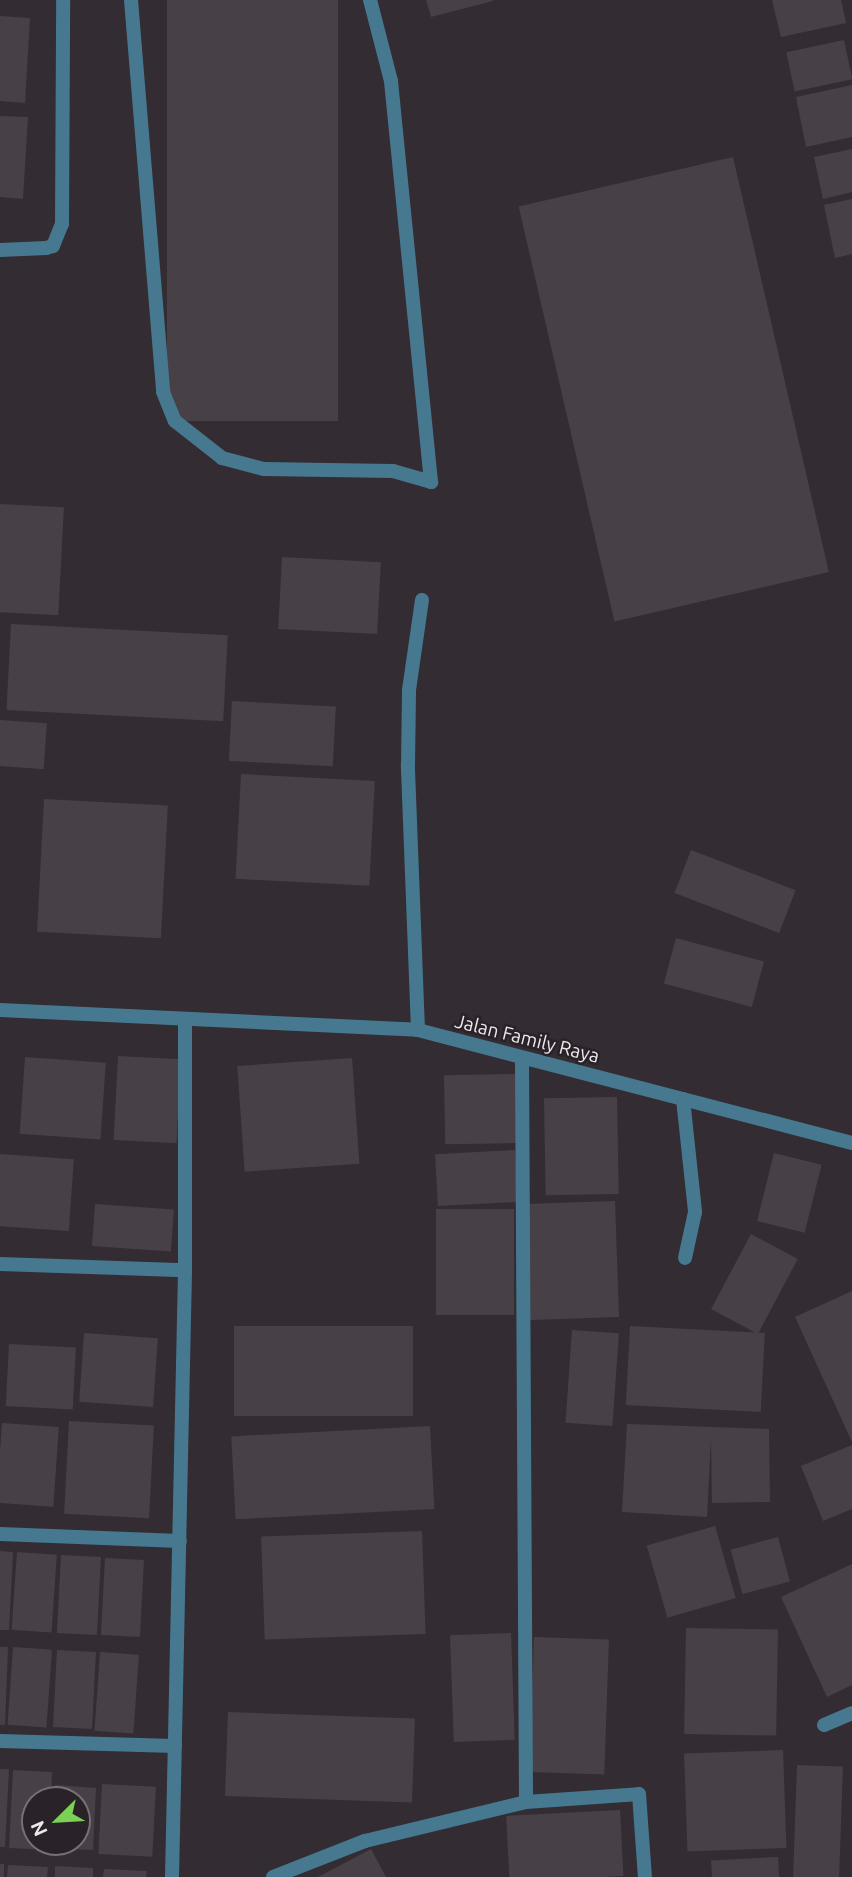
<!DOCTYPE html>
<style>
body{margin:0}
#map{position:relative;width:852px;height:1877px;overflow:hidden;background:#332c32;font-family:Ubuntu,sans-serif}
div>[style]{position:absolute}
.building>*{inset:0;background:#484047;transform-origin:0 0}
.service>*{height:14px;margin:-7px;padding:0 7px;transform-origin:7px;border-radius:7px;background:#467990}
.minor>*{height:14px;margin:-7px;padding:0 7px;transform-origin:7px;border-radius:7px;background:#467990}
span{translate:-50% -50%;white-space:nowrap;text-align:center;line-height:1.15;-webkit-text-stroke:5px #292228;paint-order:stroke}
.street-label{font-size:19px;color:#ede8ec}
.north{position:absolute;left:21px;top:1786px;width:70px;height:70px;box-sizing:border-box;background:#292228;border:2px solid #777176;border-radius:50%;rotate:246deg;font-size:19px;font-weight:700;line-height:28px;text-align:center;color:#ede8ec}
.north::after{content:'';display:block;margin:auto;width:24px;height:32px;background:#7bd156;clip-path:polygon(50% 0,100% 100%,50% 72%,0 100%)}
</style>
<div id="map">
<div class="building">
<i style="left:167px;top:0;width:171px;height:421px"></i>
<i style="clip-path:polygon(426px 0,493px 0,493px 1px,431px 17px)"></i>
<i style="clip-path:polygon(772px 0,841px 0,846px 23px,781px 37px)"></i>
<i style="clip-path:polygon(0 16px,30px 18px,25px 103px,0 101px)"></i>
<i style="left:844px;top:40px;width:40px;height:59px;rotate:78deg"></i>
<i style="clip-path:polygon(852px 85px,852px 137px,806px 147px,796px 97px)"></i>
<i style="clip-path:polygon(0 116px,28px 117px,23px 199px,0 197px)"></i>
<i style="clip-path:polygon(852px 149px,852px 192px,823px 199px,814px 157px)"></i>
<i style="left:733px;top:157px;width:426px;height:220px;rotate:77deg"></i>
<i style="clip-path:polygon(852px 199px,852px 254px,835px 258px,824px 205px)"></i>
<i style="left:0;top:504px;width:64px;height:108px;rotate:3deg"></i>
<i style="left:282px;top:557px;width:99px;height:72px;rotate:3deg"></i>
<i style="left:11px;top:624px;width:217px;height:86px;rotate:3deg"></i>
<i style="left:232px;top:701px;width:104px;height:60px;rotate:3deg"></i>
<i style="left:0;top:720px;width:47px;height:46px;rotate:4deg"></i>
<i style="left:241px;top:774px;width:134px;height:105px;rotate:3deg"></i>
<i style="left:44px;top:799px;width:124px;height:133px;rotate:3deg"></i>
<i style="left:691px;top:850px;width:112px;height:46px;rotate:21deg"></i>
<i style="left:676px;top:938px;width:91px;height:47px;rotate:15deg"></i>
<i style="left:118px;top:1056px;width:63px;height:84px;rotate:3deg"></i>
<i style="left:25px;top:1057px;width:81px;height:77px;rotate:4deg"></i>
<i style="left:352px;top:1058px;width:106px;height:115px;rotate:86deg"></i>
<i style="left:517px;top:1074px;width:69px;height:73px;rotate:89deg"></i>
<i style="left:617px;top:1097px;width:97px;height:73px;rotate:89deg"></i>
<i style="left:515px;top:1150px;width:52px;height:80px;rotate:87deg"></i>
<i style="left:774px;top:1153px;width:49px;height:70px;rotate:14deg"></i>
<i style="left:0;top:1154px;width:74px;height:72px;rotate:4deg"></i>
<i style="left:615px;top:1201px;width:116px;height:89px;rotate:88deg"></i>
<i style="left:95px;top:1204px;width:79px;height:42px;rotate:4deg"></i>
<i style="left:436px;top:1209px;width:78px;height:106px"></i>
<i style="left:751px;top:1234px;width:53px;height:85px;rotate:28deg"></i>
<i style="clip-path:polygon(852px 1291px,852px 1442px,795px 1317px)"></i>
<i style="left:234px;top:1326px;width:179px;height:90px"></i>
<i style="left:630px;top:1326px;width:135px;height:79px;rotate:3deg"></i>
<i style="left:572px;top:1330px;width:47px;height:93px;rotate:4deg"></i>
<i style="left:84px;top:1333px;width:74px;height:69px;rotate:4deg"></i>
<i style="left:9px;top:1344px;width:67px;height:62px;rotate:3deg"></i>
<i style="left:69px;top:1421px;width:85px;height:93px;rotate:3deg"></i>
<i style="left:2px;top:1423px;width:57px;height:80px;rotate:4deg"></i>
<i style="clip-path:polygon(627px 1424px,769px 1429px,770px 1502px,712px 1503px,711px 1438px,707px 1517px,622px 1512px)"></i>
<i style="left:430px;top:1426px;width:83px;height:199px;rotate:87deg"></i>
<i style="clip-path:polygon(852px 1445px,852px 1509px,823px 1521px,801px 1466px)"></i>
<i style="left:715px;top:1526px;width:75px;height:71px;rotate:74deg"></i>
<i style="left:422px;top:1531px;width:103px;height:161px;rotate:88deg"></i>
<i style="left:778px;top:1537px;width:46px;height:49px;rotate:75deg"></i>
<i style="clip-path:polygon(0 1551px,13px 1552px,9px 1630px,0 1630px)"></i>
<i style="left:17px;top:1552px;width:40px;height:78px;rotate:4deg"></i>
<i style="left:61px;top:1555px;width:40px;height:78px;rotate:3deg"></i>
<i style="left:105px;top:1558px;width:39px;height:77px;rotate:3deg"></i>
<i style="clip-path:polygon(852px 1564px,852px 1685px,827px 1697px,781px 1597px)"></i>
<i style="left:686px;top:1628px;width:92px;height:106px;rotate:1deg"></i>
<i style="left:511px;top:1633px;width:107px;height:61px;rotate:88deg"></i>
<i style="left:534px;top:1637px;width:75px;height:135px;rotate:2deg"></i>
<i style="clip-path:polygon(0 1647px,8px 1647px,5px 1725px,0 1725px)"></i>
<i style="left:13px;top:1647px;width:39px;height:78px;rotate:4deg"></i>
<i style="left:57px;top:1650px;width:39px;height:77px;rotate:3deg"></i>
<i style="left:100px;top:1652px;width:39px;height:79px;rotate:4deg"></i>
<i style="left:228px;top:1712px;width:187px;height:84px;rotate:2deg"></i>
<i style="left:783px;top:1750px;width:98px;height:99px;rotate:88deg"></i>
<i style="left:797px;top:1765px;width:46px;height:112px;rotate:2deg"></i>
<i style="clip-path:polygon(0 1769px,9px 1769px,5px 1847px,0 1847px)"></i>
<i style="clip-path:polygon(13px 1770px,52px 1772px,51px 1800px,35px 1800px,35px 1842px,49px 1842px,49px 1850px,9px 1848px)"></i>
<i style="left:102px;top:1784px;width:54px;height:70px;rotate:3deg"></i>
<i style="clip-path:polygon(55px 1785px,96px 1788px,93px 1850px,52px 1848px,52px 1842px,77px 1842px,77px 1800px,54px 1800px)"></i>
<i style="left:620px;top:1810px;width:66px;height:114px;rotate:87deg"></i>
<i style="clip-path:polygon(371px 1849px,386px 1877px,318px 1877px)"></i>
<i style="left:778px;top:1857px;width:20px;height:67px;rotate:87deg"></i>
<i style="left:0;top:1864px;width:4px;height:13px"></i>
<i style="clip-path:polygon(8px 1865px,48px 1867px,47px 1877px,7px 1877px)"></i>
<i style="clip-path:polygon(55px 1866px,93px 1868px,93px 1877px,55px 1877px)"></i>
<i style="clip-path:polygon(104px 1869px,147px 1871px,146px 1877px,103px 1877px)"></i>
</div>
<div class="service">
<i style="left:131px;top:0;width:393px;rotate:85.3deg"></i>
<i style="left:163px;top:392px;width:31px;rotate:68deg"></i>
<i style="left:175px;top:421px;width:60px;rotate:38.2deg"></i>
<i style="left:222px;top:458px;width:43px;rotate:14.7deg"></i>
<i style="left:264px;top:469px;width:129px;rotate:0.9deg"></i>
<i style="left:393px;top:471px;width:40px;rotate:16deg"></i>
<i style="left:431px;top:482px;width:403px;rotate:-95.7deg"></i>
<i style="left:391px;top:81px;width:84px;rotate:-104.5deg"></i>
</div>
<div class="minor">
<i style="left:0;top:250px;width:46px;rotate:-2.5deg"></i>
<i style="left:46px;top:248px;width:7px;rotate:-16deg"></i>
<i style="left:53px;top:246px;width:24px;rotate:-68deg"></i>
<i style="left:62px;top:224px;width:224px;rotate:-89.7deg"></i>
<i style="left:0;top:1010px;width:418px;rotate:2.7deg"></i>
<i style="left:418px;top:1030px;width:448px;rotate:14.6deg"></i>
<i style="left:418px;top:1030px;width:266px;rotate:-92.2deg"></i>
<i style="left:408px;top:764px;width:74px;rotate:-89.2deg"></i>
<i style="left:409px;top:690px;width:91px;rotate:-81.8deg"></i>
<i style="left:522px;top:1058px;width:744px;rotate:89.69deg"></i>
<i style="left:683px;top:1099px;width:114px;rotate:83.9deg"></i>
<i style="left:695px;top:1212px;width:47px;rotate:102.3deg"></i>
<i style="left:0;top:1264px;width:185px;rotate:1.9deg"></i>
<i style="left:0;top:1534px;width:180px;rotate:2.2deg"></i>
<i style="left:824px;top:1725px;width:30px;rotate:-23deg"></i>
<i style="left:0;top:1741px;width:175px;rotate:1.6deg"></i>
<i style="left:172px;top:1877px;width:607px;rotate:-88.77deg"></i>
<i style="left:185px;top:1270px;width:248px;rotate:-90deg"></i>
<i style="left:273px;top:1877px;width:99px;rotate:-21.4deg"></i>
<i style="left:365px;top:1841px;width:166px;rotate:-13.6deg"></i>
<i style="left:526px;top:1802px;width:113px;rotate:-4deg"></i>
<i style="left:639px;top:1794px;width:83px;rotate:85.9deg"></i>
</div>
<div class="street-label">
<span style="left:527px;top:1039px;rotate:14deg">Jalan Family Raya</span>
</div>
<div class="north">N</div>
</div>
